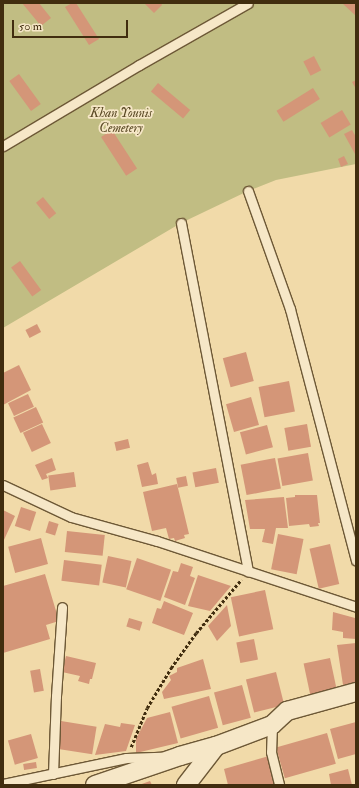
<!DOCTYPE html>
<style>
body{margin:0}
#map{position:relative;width:359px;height:788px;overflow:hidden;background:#f1daa9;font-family:"IM FELL Double Pica",serif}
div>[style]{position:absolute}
.green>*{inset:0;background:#c1bd83}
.building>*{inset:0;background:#d49678;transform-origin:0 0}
.path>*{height:2.5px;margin-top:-1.25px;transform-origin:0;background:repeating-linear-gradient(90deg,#412d0f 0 3px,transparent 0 5px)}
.roads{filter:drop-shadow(1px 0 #6d5836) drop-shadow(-1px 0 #6d5836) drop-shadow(0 1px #6d5836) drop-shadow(0 -1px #6d5836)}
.lane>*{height:9px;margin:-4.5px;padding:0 4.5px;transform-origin:4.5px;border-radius:4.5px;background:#f6e7c7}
.street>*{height:18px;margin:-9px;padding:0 9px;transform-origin:9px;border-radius:9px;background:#f6e7c7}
span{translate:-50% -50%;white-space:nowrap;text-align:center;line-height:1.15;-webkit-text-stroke:3.5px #f6e7c7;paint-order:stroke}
.park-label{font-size:13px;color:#5b4a26;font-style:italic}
.frame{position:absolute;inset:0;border:4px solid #412d0f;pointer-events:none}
.scale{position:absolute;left:12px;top:20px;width:116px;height:18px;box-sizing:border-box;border:2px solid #412d0f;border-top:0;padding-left:5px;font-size:12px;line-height:14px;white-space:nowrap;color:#412d0f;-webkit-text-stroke:3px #f6e7c7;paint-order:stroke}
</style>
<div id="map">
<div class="green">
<i style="clip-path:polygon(3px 3px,356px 3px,356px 164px,276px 180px,248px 191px,181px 223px,3px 328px)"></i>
</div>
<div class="building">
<i style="clip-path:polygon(22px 3px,39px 3px,51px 18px,41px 26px)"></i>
<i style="clip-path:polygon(72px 3px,76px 3px,99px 39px,89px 45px,65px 7px)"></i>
<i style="clip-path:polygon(144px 3px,161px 3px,162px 5px,154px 13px)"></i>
<i style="clip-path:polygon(342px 3px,356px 3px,356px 16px)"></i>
<i style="left:314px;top:56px;width:16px;height:12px;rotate:63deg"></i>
<i style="left:19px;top:74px;width:37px;height:12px;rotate:54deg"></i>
<i style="clip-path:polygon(356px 80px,356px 89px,352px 82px)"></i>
<i style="left:158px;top:83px;width:42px;height:11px;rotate:40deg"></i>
<i style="left:313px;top:88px;width:13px;height:43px;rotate:58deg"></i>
<i style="left:342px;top:110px;width:17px;height:25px;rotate:59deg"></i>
<i style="left:112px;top:130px;width:46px;height:13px;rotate:57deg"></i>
<i style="clip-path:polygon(352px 130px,356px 137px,355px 154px,344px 134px)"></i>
<i style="clip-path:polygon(344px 156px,348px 164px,341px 167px,338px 159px)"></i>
<i style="left:43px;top:197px;width:21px;height:9px;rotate:51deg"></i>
<i style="left:20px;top:261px;width:36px;height:11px;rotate:54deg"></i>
<i style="left:37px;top:324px;width:9px;height:13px;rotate:63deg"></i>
<i style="left:246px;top:352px;width:30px;height:24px;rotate:75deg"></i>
<i style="clip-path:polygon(19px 365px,31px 390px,3px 405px,3px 373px)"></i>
<i style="left:289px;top:381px;width:31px;height:31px;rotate:79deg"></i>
<i style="left:28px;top:394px;width:14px;height:22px;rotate:65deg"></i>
<i style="left:251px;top:397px;width:29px;height:26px;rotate:74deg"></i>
<i style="left:36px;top:407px;width:17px;height:25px;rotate:65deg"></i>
<i style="left:42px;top:424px;width:21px;height:21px;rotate:65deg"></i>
<i style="left:307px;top:424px;width:23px;height:23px;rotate:80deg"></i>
<i style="left:267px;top:425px;width:23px;height:28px;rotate:75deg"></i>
<i style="left:128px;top:439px;width:9px;height:14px;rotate:77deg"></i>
<i style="left:308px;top:453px;width:28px;height:31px;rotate:80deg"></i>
<i style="clip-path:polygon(52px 458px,56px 470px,46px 474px,48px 478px,42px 480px,35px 465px)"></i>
<i style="left:275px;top:458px;width:31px;height:35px;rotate:79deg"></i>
<i style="clip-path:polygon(148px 462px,152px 475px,156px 473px,158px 484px,142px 487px,137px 465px)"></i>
<i style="left:216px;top:468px;width:15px;height:24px;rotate:79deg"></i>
<i style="left:74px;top:472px;width:15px;height:26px;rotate:82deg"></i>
<i style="left:186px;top:476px;width:10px;height:10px;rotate:79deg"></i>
<i style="clip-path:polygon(177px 484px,189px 534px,184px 535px,185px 538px,175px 541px,174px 538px,169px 539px,166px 528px,152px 531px,143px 492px)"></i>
<i style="clip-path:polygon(295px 495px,317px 495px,320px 523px,318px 523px,319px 526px,310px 527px,309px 524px,289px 526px,286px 498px,295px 497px)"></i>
<i style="clip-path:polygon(284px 497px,288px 528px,276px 528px,273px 544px,262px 542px,265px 529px,250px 529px,245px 500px)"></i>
<i style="left:21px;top:507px;width:16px;height:20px;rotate:18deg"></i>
<i style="clip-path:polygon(3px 510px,15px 516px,3px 542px)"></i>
<i style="left:49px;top:521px;width:10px;height:12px;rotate:17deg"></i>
<i style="left:67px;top:531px;width:38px;height:21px;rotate:6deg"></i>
<i style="left:278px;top:534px;width:26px;height:36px;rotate:11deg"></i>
<i style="left:41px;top:538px;width:27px;height:34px;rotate:75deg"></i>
<i style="left:330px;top:544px;width:41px;height:21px;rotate:77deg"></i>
<i style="left:108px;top:556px;width:24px;height:27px;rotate:12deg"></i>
<i style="left:137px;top:558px;width:36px;height:33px;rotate:19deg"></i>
<i style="left:64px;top:560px;width:38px;height:21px;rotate:7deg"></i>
<i style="clip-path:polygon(181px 563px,193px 567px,190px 576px,195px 578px,185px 605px,164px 597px,173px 571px,178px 572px)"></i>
<i style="clip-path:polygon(45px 574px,59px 621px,46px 625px,50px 639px,3px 653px,3px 586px)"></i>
<i style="clip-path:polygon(198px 575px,231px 586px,210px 611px,188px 606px)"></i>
<i style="left:265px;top:590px;width:40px;height:35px;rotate:78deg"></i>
<i style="clip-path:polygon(164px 601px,193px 613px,184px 635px,152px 623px,157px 608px,161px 609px)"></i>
<i style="clip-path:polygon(227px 605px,231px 626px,217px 641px,208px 626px)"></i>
<i style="clip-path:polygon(333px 612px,355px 618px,356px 639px,343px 638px,343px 632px,332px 630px)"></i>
<i style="left:129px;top:618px;width:14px;height:9px;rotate:17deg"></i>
<i style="left:254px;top:639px;width:21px;height:18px;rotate:79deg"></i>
<i style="clip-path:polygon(356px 643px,356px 683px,343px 685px,337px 645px)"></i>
<i style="clip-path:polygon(66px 656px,96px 663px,92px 679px,90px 679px,89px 684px,78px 681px,80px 676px,62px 672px)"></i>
<i style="left:330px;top:658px;width:34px;height:27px;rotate:78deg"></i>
<i style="clip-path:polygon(203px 659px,211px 689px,164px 699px,162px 692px,171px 680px,169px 676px,177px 672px,177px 668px)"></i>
<i style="left:40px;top:669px;width:22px;height:10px;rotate:80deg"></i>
<i style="left:276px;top:672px;width:34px;height:31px;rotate:76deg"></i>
<i style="left:242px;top:685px;width:34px;height:29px;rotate:75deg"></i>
<i style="left:209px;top:696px;width:33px;height:39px;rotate:74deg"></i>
<i style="clip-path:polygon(170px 712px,178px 743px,136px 753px,136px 739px,147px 718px)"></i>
<i style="left:61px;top:721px;width:36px;height:28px;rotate:9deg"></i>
<i style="clip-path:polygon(356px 722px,356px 754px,338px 759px,330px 729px)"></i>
<i style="clip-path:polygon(121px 723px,135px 725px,126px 751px,95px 755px,105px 724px,120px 727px)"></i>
<i style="left:327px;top:733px;width:32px;height:53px;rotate:74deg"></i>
<i style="left:31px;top:734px;width:25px;height:24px;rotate:74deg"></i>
<i style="clip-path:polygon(269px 756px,277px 785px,228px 785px,224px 769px)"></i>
<i style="left:36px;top:762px;width:6px;height:13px;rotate:81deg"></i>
<i style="clip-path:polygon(348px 769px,352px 785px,331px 785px,329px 774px)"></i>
<i style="clip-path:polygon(150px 781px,152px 785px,139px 785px)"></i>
</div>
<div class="path">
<i style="left:131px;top:747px;width:42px;rotate:-67.7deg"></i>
<i style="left:147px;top:708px;width:47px;rotate:-59deg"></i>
<i style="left:171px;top:668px;width:43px;rotate:-54.5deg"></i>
<i style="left:196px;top:633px;width:70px;rotate:-49.7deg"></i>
</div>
<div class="roads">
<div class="lane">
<i style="left:3px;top:146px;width:158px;rotate:-30.8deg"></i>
<i style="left:139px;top:65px;width:125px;rotate:-29.6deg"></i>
<i style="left:248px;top:191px;width:125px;rotate:70.4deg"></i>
<i style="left:290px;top:309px;width:260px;rotate:75.3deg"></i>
<i style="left:181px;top:223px;width:355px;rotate:79.1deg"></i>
<i style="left:3px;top:485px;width:75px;rotate:25.2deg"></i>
<i style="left:71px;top:517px;width:89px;rotate:15.6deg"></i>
<i style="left:157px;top:541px;width:210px;rotate:18.3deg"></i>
<i style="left:272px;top:725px;width:27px;rotate:92deg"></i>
<i style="left:271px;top:752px;width:34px;rotate:76deg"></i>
<i style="left:53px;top:774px;width:78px;rotate:-87.8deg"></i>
<i style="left:56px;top:696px;width:89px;rotate:-86.1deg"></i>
<i style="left:3px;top:784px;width:126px;rotate:-11.9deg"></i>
<i style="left:126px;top:758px;width:35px;rotate:-2deg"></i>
</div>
<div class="street">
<i style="left:95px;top:785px;width:90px;rotate:-18.8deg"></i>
<i style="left:180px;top:756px;width:37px;rotate:-16deg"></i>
<i style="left:216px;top:746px;width:60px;rotate:-20.6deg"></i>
<i style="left:272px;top:725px;width:21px;rotate:-43deg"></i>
<i style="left:287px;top:711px;width:72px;rotate:-15.4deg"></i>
<i style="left:186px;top:785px;width:49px;rotate:-52.4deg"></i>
</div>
</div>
<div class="park-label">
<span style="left:121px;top:121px">Khan Younis<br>Cemetery</span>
</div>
<div class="frame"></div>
<div class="scale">50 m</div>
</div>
